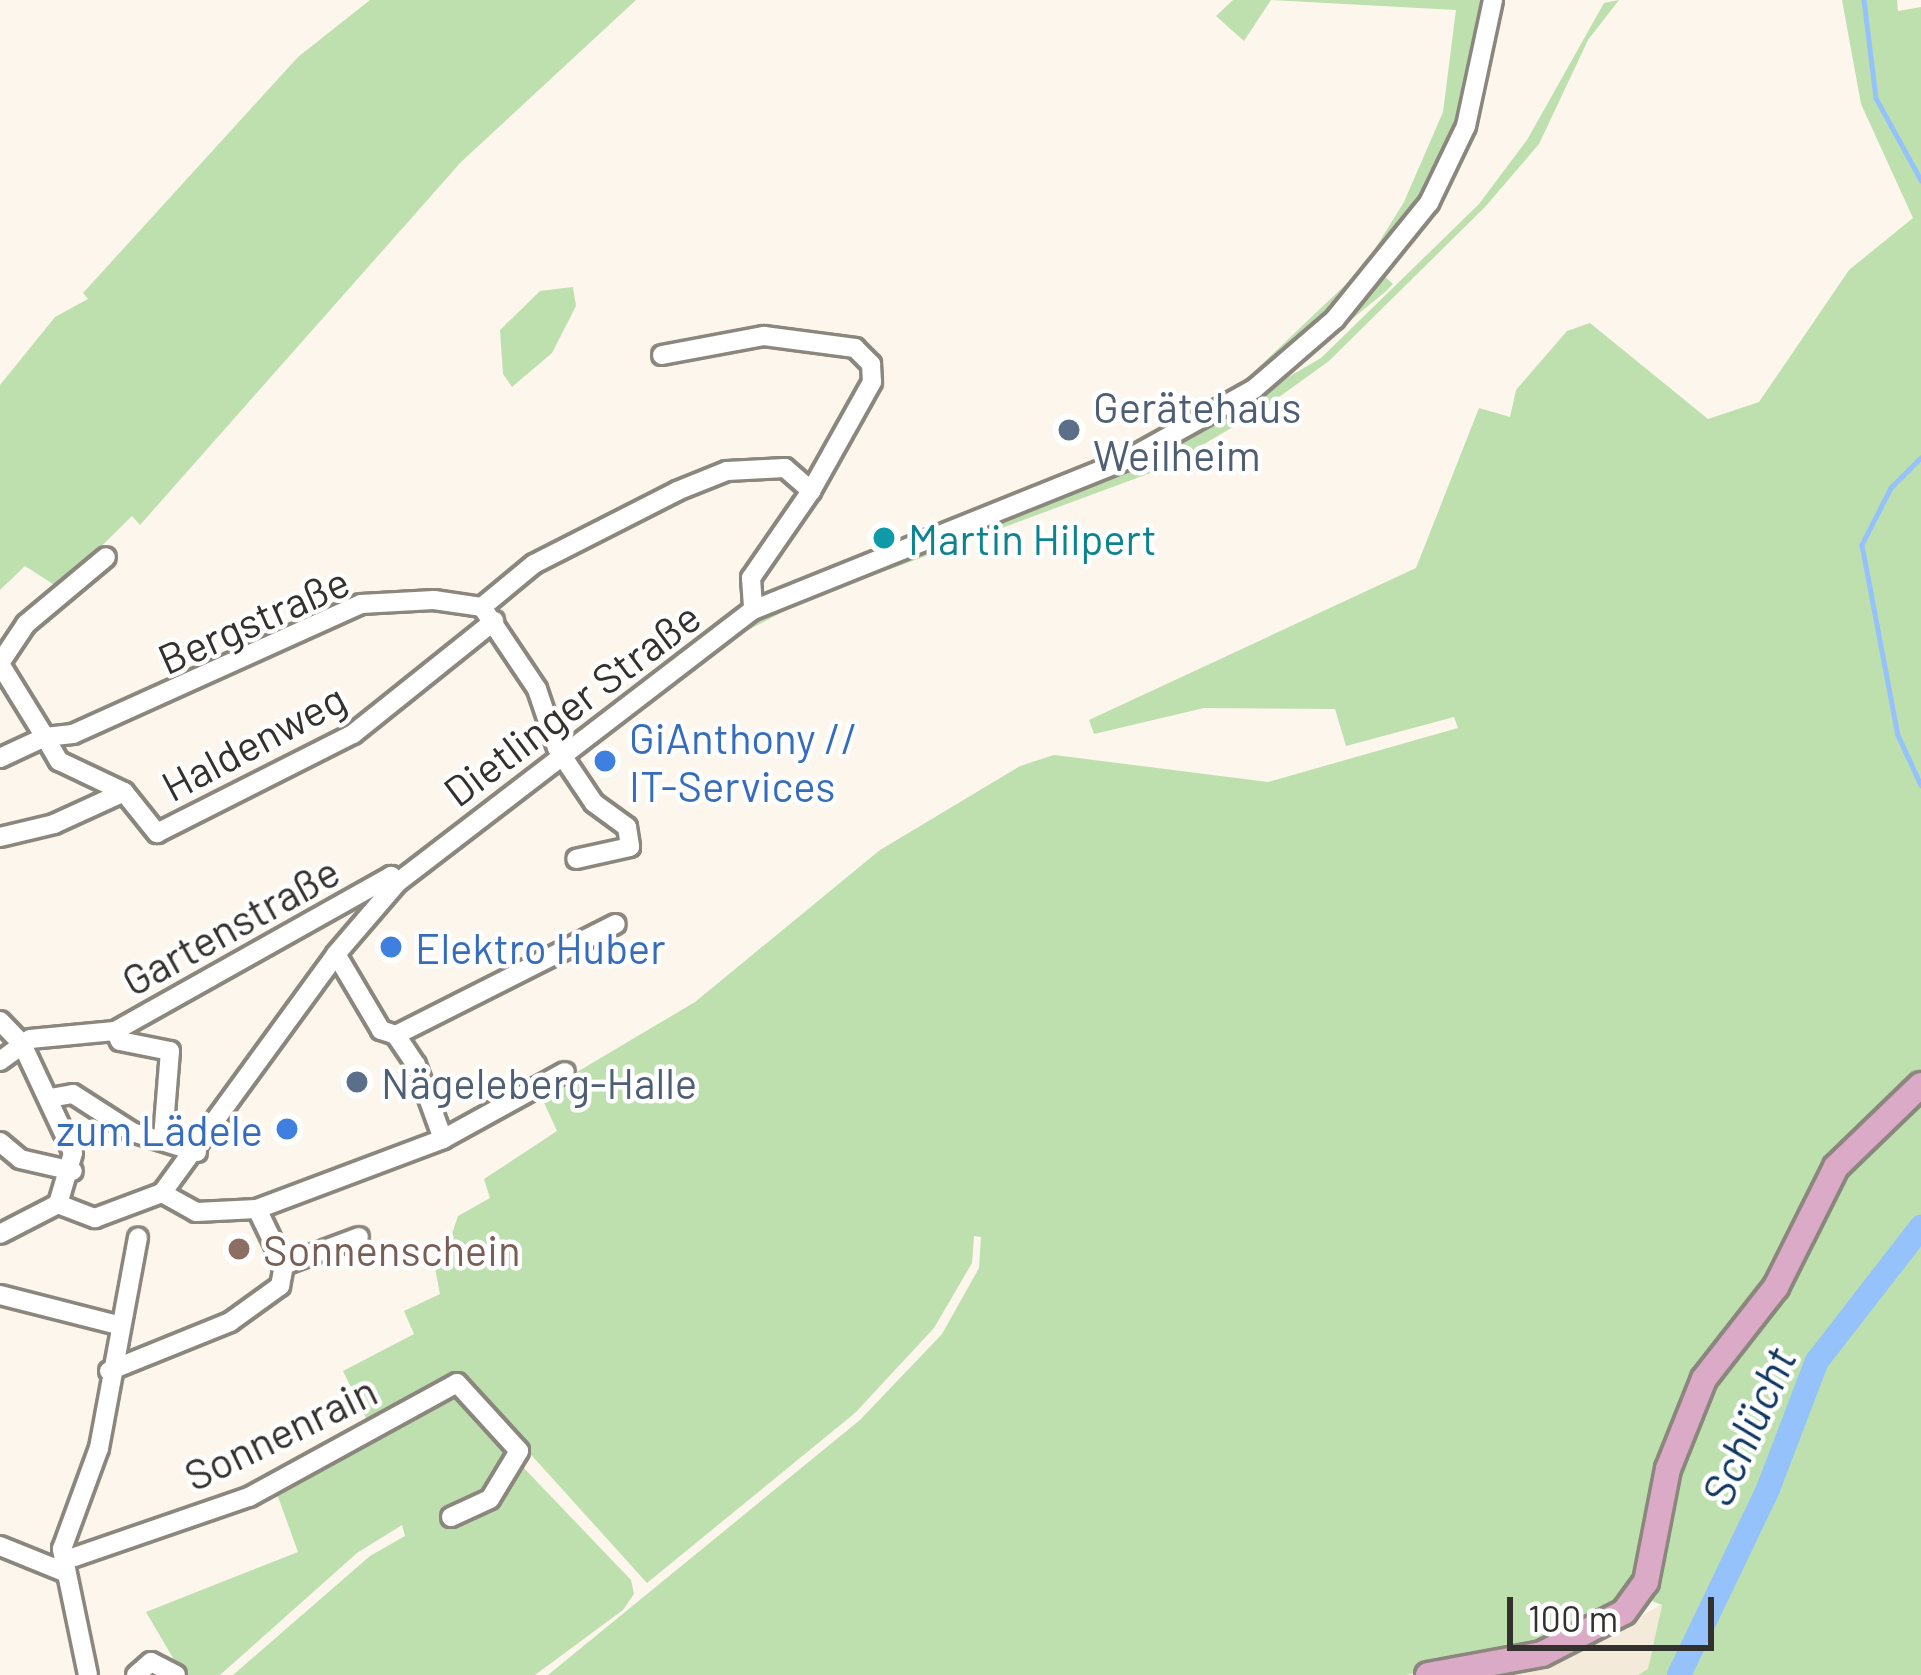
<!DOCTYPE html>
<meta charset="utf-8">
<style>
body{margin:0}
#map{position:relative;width:1921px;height:1675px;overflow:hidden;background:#fcf6ec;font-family:Barlow,sans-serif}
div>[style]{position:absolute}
.built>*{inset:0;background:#f3ead9}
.green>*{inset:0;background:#bee0af}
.stream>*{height:4.5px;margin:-2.25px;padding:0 2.25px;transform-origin:2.25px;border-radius:2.25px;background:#95c2fb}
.river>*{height:24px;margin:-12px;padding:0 12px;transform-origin:12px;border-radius:12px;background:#95c2fb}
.roads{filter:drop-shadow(3px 0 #8b877e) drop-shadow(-3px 0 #8b877e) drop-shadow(0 3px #8b877e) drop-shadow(0 -3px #8b877e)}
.minor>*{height:18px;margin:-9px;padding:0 9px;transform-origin:9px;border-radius:9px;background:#fff}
.major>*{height:24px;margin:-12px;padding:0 12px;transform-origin:12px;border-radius:12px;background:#dbaac6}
.dots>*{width:33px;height:33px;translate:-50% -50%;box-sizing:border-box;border:6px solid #fff;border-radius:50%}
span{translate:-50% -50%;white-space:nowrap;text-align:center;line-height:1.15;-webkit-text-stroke:9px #fff;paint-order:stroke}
.service-label{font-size:42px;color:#4e5e75}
.left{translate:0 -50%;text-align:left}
.culture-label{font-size:42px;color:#0d838f}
.street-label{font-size:42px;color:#33312d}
.shop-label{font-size:42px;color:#366cbe}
.right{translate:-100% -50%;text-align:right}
.education-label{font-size:42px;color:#785e54}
.water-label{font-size:45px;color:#103763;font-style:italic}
.scale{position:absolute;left:1507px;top:1597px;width:207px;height:54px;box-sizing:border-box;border:6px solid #33312d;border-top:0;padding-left:15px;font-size:36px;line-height:42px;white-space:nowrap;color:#33312d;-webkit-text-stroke:9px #fff;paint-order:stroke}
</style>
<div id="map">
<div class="built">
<i style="clip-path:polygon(1662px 1604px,1648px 1670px,1638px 1675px,1514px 1675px,1590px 1647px)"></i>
</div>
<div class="green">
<i style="clip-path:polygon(370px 0,636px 0,461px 162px,140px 525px,132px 516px,59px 588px,25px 566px,0 590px,0 385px,55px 317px,88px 299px,83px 293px,298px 57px)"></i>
<i style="clip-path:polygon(1233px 0,1485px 0,1458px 129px,1418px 202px,1323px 322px,1245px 388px,1199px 415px,1194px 407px,1239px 386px,1363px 268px,1404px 202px,1443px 112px,1456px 10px,1271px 0,1244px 41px,1216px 16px)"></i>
<i style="clip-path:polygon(1619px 0,1588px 40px,1539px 144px,1485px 207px,1329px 361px,1258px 412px,1164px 468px,804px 601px,729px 640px,753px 618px,803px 595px,1134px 467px,1321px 358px,1479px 204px,1527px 140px,1604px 3px)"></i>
<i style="clip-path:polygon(1842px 0,1897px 0,1898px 11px,1921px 7px,1921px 1675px,1638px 1675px,1648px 1669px,1662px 1605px,1630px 1592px,1541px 1644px,1407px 1675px,548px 1675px,860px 1420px,942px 1334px,979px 1268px,981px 1237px,974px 1236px,972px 1263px,934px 1328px,855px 1413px,647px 1583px,459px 1375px,367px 1420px,343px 1371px,414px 1334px,404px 1311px,440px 1294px,433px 1258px,444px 1257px,458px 1216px,490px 1198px,484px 1179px,557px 1131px,540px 1094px,695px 1002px,880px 850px,1020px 766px,1054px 755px,1268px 782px,1458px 728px,1454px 717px,1346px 746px,1335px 709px,1204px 708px,1094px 734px,1089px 720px,1416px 568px,1479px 408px,1510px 417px,1516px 390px,1567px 331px,1590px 323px,1708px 419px,1759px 402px,1849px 270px,1913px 218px,1861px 104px)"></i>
<i style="clip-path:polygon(1383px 275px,1393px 284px,1385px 292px,1273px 384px)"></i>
<i style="clip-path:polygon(573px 287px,576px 306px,552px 353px,512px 387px,503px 374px,500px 330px,540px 291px)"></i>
<i style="clip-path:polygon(455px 1396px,631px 1580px,634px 1594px,623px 1610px,535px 1675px,233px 1675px,370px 1556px,405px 1536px,402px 1525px,357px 1553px,220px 1675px,183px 1675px,146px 1612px,298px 1552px,277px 1494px,372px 1431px,375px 1436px)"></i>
</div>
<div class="stream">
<i style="left:1864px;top:0;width:99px;rotate:83deg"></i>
<i style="left:1876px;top:98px;width:94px;rotate:61.2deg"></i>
<i style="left:1921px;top:458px;width:42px;rotate:135deg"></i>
<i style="left:1891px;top:488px;width:64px;rotate:117deg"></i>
<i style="left:1862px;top:545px;width:193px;rotate:79.3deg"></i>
<i style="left:1898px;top:735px;width:55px;rotate:65.3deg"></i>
</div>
<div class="river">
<i style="left:1679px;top:1675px;width:206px;rotate:-64.4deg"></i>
<i style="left:1768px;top:1489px;width:137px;rotate:-69.1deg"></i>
<i style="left:1817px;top:1361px;width:170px;rotate:-52.2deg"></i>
</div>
<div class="roads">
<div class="minor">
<i style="left:662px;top:355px;width:104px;rotate:-10.6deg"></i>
<i style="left:764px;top:336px;width:92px;rotate:7.5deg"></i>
<i style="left:855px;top:348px;width:23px;rotate:45deg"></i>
<i style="left:871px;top:364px;width:18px;rotate:87deg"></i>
<i style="left:872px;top:382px;width:125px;rotate:119.2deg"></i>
<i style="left:482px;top:607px;width:67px;rotate:-39.6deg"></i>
<i style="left:534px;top:564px;width:161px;rotate:-27deg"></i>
<i style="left:677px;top:491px;width:54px;rotate:-21.8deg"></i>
<i style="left:727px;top:471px;width:58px;rotate:-3deg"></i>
<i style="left:785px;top:468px;width:35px;rotate:41deg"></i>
<i style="left:811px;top:491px;width:106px;rotate:124.6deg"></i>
<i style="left:751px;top:578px;width:32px;rotate:86deg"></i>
<i style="left:0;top:663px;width:47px;rotate:-56.3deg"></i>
<i style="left:26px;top:624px;width:104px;rotate:-39.9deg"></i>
<i style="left:0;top:664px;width:86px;rotate:58.3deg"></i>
<i style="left:45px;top:737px;width:28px;rotate:-6deg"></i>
<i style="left:73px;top:734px;width:316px;rotate:-24.3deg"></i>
<i style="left:361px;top:604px;width:73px;rotate:-3.1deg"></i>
<i style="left:434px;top:600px;width:49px;rotate:8.3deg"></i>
<i style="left:482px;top:607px;width:99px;rotate:56.1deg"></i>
<i style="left:537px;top:689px;width:62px;rotate:71.3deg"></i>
<i style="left:557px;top:748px;width:66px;rotate:56.1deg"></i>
<i style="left:594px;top:803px;width:41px;rotate:36deg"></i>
<i style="left:627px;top:827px;width:20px;rotate:81deg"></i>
<i style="left:630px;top:847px;width:55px;rotate:167.5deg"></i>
<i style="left:0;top:758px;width:50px;rotate:-25deg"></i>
<i style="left:45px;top:737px;width:28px;rotate:60deg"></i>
<i style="left:59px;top:761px;width:72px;rotate:25.5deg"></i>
<i style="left:124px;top:792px;width:53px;rotate:51.2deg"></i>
<i style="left:157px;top:833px;width:220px;rotate:-26.8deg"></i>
<i style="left:353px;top:734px;width:181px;rotate:-38.7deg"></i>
<i style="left:0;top:837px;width:56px;rotate:-13.5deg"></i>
<i style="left:54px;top:824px;width:77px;rotate:-24.6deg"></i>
<i style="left:0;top:1021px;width:32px;rotate:46deg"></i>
<i style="left:22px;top:1044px;width:120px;rotate:64.9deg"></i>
<i style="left:73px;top:1153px;width:53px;rotate:106.4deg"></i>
<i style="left:58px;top:1204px;width:65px;rotate:152.7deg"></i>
<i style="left:115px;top:1031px;width:11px;rotate:63deg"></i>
<i style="left:120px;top:1041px;width:51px;rotate:11.3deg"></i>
<i style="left:170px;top:1051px;width:87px;rotate:94.6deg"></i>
<i style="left:396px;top:1035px;width:246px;rotate:-26.8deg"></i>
<i style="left:0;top:1061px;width:37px;rotate:-36deg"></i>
<i style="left:30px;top:1039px;width:85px;rotate:-5.4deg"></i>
<i style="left:115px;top:1031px;width:317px;rotate:-29.3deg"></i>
<i style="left:391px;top:876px;width:9px;rotate:49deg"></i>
<i style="left:50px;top:1098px;width:23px;rotate:-10deg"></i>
<i style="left:73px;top:1094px;width:70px;rotate:32.8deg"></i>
<i style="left:132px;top:1132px;width:68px;rotate:17.1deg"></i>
<i style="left:443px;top:1139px;width:139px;rotate:-28.8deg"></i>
<i style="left:0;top:1142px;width:26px;rotate:40deg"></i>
<i style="left:20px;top:1159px;width:54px;rotate:12.8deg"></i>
<i style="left:162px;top:1193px;width:39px;rotate:29deg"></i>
<i style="left:196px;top:1212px;width:61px;rotate:-2.8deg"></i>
<i style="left:257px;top:1209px;width:199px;rotate:-20.6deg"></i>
<i style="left:443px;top:1139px;width:79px;rotate:-110deg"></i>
<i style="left:416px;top:1065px;width:36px;rotate:-124deg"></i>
<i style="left:396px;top:1035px;width:16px;rotate:-162deg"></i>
<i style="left:381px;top:1030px;width:88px;rotate:-120.6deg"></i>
<i style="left:58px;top:1204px;width:40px;rotate:21deg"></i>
<i style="left:95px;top:1218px;width:72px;rotate:-20.5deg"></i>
<i style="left:162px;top:1193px;width:296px;rotate:-53.9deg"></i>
<i style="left:336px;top:954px;width:94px;rotate:-49.3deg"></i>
<i style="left:397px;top:883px;width:449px;rotate:-37.5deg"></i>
<i style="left:753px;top:610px;width:404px;rotate:-21.9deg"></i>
<i style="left:1128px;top:459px;width:144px;rotate:-29.1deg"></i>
<i style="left:1254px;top:389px;width:107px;rotate:-40.8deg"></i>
<i style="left:1335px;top:319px;width:149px;rotate:-51deg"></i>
<i style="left:1429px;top:203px;width:85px;rotate:-64.3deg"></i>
<i style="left:1466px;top:126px;width:129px;rotate:-77.9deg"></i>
<i style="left:284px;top:1265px;width:80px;rotate:-20.5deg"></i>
<i style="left:0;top:1295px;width:122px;rotate:14.3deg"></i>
<i style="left:109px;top:1371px;width:131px;rotate:-22deg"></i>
<i style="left:230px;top:1322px;width:62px;rotate:-35.8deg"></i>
<i style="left:280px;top:1286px;width:21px;rotate:-79deg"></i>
<i style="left:284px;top:1265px;width:62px;rotate:-115.7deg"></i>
<i style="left:0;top:1546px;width:69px;rotate:22.1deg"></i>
<i style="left:63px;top:1561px;width:197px;rotate:-19deg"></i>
<i style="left:249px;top:1497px;width:237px;rotate:-28.7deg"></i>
<i style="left:457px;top:1383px;width:92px;rotate:47.6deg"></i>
<i style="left:519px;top:1451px;width:56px;rotate:121.1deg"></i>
<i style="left:490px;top:1499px;width:43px;rotate:155.2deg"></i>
<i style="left:88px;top:1675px;width:129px;rotate:-101.7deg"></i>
<i style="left:62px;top:1549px;width:108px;rotate:-69.9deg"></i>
<i style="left:99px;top:1448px;width:214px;rotate:-79.5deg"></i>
<i style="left:136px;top:1675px;width:20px;rotate:-41deg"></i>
<i style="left:151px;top:1662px;width:28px;rotate:27deg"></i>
</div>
<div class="major">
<i style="left:1428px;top:1675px;width:116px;rotate:-10.4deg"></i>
<i style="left:1542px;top:1654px;width:92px;rotate:-27.1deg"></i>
<i style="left:1624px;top:1612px;width:37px;rotate:-54deg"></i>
<i style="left:1646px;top:1582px;width:115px;rotate:-79deg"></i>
<i style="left:1668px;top:1469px;width:97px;rotate:-68.2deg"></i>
<i style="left:1704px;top:1379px;width:117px;rotate:-52deg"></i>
<i style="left:1776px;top:1287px;width:134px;rotate:-63.4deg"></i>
<i style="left:1836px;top:1167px;width:118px;rotate:-44deg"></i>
</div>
</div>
<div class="dots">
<i style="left:1069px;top:430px;background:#5c6f8a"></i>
<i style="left:884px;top:538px;background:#0f9aa8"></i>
<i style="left:605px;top:761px;background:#3f7fe0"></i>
<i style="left:391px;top:947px;background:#3f7fe0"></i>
<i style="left:357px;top:1082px;background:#5c6f8a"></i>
<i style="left:287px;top:1129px;background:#3f7fe0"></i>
<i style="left:239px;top:1249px;background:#8d6e63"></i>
</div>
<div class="service-label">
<span class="left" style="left:1093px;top:430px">Gerätehaus<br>Weilheim</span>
<span class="left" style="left:381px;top:1082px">Nägeleberg-Halle</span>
</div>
<div class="culture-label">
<span class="left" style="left:908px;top:538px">Martin Hilpert</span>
</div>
<div class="street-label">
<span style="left:253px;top:619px;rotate:-24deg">Bergstraße</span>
<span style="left:571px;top:703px;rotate:-37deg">Dietlinger Straße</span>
<span style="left:253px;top:741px;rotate:-28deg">Haldenweg</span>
<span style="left:230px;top:925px;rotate:-29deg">Gartenstraße</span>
<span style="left:280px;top:1432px;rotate:-26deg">Sonnenrain</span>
</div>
<div class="shop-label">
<span class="left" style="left:629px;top:761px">GiAnthony //<br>IT-Services</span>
<span class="left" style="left:415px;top:947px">Elektro Huber</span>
<span class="right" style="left:263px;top:1129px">zum Lädele</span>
</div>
<div class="education-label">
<span class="left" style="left:263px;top:1249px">Sonnenschein</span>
</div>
<div class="water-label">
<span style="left:1748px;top:1426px;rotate:-66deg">Schlücht</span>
</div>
<div class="scale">100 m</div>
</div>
